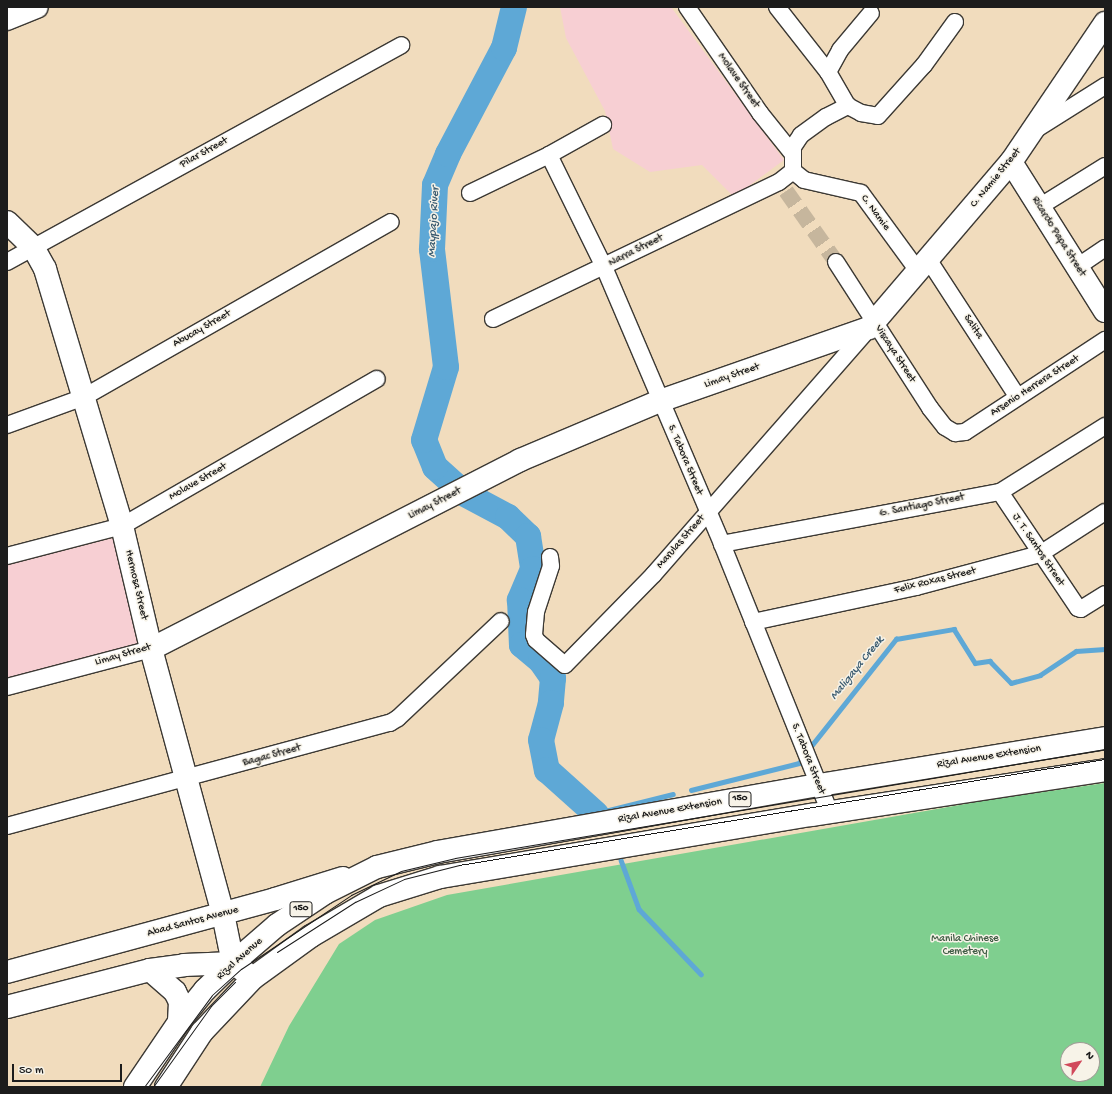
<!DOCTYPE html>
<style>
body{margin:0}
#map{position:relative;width:1112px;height:1094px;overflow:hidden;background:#f1dcbd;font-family:"Gochi Hand",sans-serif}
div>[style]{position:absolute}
.built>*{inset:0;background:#f7cfd3}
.green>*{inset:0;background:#7fcf8f}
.stream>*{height:4.5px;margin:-2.25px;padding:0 2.25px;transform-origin:2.25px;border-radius:2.25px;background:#5ea8d6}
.river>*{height:26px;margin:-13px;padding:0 13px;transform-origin:13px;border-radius:13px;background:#5ea8d6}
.street-tunnel>*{height:16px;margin-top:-8px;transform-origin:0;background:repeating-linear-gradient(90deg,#c6b69d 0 16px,transparent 0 24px)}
.roads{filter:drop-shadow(1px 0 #3c3934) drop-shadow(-1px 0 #3c3934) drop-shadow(0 1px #3c3934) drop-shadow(0 -1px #3c3934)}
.street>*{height:16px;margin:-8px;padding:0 8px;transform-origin:8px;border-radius:8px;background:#fff}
.secondary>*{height:22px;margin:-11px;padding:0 11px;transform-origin:11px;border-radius:11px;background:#fff}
.primary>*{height:22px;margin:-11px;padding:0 11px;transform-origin:11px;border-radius:11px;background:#fff}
.highway>*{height:22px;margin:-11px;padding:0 11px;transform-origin:11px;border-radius:11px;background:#fff}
.tram>*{height:1px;margin:-0.5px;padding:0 0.5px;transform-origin:0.5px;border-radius:0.5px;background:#1c1c1c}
span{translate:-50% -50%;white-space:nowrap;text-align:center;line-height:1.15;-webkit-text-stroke:3px #f7f3e8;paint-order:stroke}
.shield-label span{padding:1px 3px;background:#f7f3e8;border:1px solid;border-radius:3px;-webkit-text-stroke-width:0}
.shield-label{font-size:10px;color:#1c1c1c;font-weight:700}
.street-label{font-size:11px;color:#1c1c1c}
.park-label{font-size:11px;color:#3f5b44}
.water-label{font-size:12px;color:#3a5b70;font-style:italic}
.frame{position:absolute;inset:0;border:8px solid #1c1c1c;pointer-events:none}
.north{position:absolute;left:1060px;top:1042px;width:40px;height:40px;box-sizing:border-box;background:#f7f3e8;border:1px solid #9f9d96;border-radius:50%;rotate:56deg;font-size:11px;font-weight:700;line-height:16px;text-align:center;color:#1c1c1c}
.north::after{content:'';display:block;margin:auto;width:14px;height:18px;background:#d1495b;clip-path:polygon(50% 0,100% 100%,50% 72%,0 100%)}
.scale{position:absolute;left:12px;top:1064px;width:110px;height:18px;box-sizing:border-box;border:2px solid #1c1c1c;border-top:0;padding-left:5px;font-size:12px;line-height:14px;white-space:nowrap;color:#1c1c1c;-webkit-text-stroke:3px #f7f3e8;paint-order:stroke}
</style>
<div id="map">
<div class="built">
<i style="clip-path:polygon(560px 7px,671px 7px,784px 160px,734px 197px,702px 165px,650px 172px,613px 149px,605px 111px,566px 38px)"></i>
<i style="clip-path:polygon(117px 537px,139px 647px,7px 681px,7px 565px)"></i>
</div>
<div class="green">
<i style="clip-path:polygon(evenodd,1105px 783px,1105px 1087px,260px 1087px,289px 1026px,339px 944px,375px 920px,447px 895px,988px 800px,1105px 783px,1068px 1050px,1092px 1050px,1092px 1074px,1068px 1074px,1068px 1050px)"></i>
</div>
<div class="stream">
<i style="left:808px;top:750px;width:142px;rotate:-51.6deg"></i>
<i style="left:896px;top:639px;width:59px;rotate:-9.8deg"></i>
<i style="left:954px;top:629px;width:40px;rotate:58deg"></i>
<i style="left:975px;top:663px;width:15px;rotate:-8deg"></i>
<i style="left:990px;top:661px;width:30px;rotate:46deg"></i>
<i style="left:1011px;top:683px;width:30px;rotate:-15deg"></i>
<i style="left:1040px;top:675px;width:43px;rotate:-33.7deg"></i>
<i style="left:1076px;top:651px;width:29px;rotate:-4deg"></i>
<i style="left:691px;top:790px;width:111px;rotate:-14deg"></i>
<i style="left:799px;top:763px;width:7px;rotate:-56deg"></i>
<i style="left:597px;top:813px;width:78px;rotate:-14deg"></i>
<i style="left:621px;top:860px;width:52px;rotate:69.8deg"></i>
<i style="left:639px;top:909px;width:90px;rotate:46.4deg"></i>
</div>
<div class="river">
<i style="left:456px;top:486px;width:28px;rotate:-138deg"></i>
<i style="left:435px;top:467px;width:29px;rotate:-112deg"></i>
<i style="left:424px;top:440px;width:76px;rotate:-73.2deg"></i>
<i style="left:446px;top:367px;width:119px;rotate:-96.8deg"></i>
<i style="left:432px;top:249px;width:64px;rotate:-87.3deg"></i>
<i style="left:435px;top:185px;width:34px;rotate:-67deg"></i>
<i style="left:448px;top:154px;width:120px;rotate:-62.2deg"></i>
<i style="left:504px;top:48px;width:42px;rotate:-76.3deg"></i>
<i style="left:465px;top:494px;width:49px;rotate:28.1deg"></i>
<i style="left:508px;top:517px;width:28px;rotate:44deg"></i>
<i style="left:528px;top:536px;width:33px;rotate:81deg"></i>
<i style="left:533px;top:569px;width:34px;rotate:113deg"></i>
<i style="left:520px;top:600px;width:45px;rotate:87.5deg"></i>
<i style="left:522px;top:645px;width:25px;rotate:40deg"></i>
<i style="left:541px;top:661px;width:21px;rotate:55deg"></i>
<i style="left:553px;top:678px;width:25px;rotate:95deg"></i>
<i style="left:551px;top:703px;width:38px;rotate:105deg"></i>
<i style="left:541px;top:740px;width:31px;rotate:79deg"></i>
<i style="left:547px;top:770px;width:66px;rotate:41.9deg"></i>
</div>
<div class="street-tunnel">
<i style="left:786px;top:191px;width:87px;rotate:54.8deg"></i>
</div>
<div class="roads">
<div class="street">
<i style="left:687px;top:7px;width:129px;rotate:55.4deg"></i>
<i style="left:760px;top:113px;width:51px;rotate:51.3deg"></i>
<i style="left:777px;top:7px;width:83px;rotate:51.9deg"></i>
<i style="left:828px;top:72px;width:39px;rotate:60deg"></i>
<i style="left:848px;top:106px;width:15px;rotate:28deg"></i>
<i style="left:861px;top:113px;width:17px;rotate:10deg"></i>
<i style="left:878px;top:116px;width:69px;rotate:-48deg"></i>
<i style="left:924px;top:65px;width:53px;rotate:-54.2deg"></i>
<i style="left:828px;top:72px;width:25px;rotate:-61deg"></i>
<i style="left:840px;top:50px;width:48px;rotate:-50deg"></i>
<i style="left:1035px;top:130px;width:83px;rotate:-32.2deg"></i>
<i style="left:549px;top:155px;width:125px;rotate:63.8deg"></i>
<i style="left:604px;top:267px;width:301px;rotate:66.9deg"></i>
<i style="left:722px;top:544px;width:290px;rotate:68.1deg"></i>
<i style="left:793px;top:171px;width:14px;rotate:39deg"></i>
<i style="left:804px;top:180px;width:58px;rotate:12.8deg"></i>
<i style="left:861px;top:193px;width:97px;rotate:53.8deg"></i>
<i style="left:470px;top:193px;width:88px;rotate:-25.7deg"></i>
<i style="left:549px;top:155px;width:62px;rotate:-29.1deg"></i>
<i style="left:1039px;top:207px;width:78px;rotate:-31.8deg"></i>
<i style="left:928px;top:259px;width:163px;rotate:57deg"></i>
<i style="left:7px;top:262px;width:450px;rotate:-28.8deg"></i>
<i style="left:836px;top:262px;width:174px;rotate:57.2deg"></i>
<i style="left:930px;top:408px;width:24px;rotate:52deg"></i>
<i style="left:945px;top:427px;width:12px;rotate:31deg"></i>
<i style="left:955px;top:433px;width:10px;rotate:-6deg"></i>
<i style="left:965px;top:432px;width:168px;rotate:-33.3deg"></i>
<i style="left:1077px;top:267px;width:34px;rotate:-34deg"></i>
<i style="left:493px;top:319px;width:317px;rotate:-25.6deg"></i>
<i style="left:779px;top:182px;width:18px;rotate:-38deg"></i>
<i style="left:793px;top:171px;width:24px;rotate:-90deg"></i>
<i style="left:793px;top:147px;width:14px;rotate:-56deg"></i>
<i style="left:801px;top:135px;width:31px;rotate:-36deg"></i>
<i style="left:826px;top:117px;width:25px;rotate:-27deg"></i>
<i style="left:7px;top:425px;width:82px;rotate:-20deg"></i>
<i style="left:84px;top:397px;width:353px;rotate:-29.7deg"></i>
<i style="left:1000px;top:492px;width:140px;rotate:56.1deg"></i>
<i style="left:1078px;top:608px;width:3px;rotate:18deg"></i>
<i style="left:1081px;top:609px;width:28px;rotate:-32deg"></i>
<i style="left:722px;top:544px;width:283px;rotate:-10.6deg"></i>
<i style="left:1000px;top:492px;width:124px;rotate:-32.2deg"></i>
<i style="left:7px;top:556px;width:119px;rotate:-14.6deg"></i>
<i style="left:122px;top:526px;width:294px;rotate:-30deg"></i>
<i style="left:550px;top:557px;width:9px;rotate:84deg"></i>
<i style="left:551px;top:566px;width:48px;rotate:108.1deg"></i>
<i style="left:536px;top:612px;width:23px;rotate:95deg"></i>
<i style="left:534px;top:635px;width:5px;rotate:68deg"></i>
<i style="left:536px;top:640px;width:38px;rotate:41deg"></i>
<i style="left:565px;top:665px;width:127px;rotate:-45.6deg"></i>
<i style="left:654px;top:574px;width:327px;rotate:-48.8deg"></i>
<i style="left:753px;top:622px;width:167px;rotate:-12.1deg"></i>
<i style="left:916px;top:587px;width:128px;rotate:-14.9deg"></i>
<i style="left:1040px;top:554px;width:77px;rotate:-32.9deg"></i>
<i style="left:7px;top:687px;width:149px;rotate:-14.8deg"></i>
<i style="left:7px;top:826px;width:397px;rotate:-15.1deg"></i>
<i style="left:390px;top:723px;width:9px;rotate:-32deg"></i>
<i style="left:398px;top:718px;width:141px;rotate:-43.3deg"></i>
</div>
<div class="secondary">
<i style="left:1011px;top:162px;width:176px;rotate:57.8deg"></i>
<i style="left:7px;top:222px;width:36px;rotate:44deg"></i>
<i style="left:33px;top:247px;width:25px;rotate:61deg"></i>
<i style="left:45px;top:269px;width:268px;rotate:73.3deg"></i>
<i style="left:122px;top:526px;width:126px;rotate:76.7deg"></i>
<i style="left:151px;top:649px;width:275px;rotate:74.8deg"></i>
<i style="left:223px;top:914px;width:50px;rotate:78.5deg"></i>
<i style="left:151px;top:649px;width:415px;rotate:-27.1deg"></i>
<i style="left:520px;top:460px;width:152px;rotate:-22.9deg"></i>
<i style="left:660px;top:401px;width:221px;rotate:-19.3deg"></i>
<i style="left:869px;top:328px;width:218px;rotate:-49.5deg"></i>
<i style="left:1011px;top:162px;width:168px;rotate:-55.9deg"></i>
<i style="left:7px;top:972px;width:278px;rotate:-15.2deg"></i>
<i style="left:275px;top:899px;width:71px;rotate:-17.2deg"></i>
<i style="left:7px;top:1007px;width:148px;rotate:-14.5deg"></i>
<i style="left:150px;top:970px;width:34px;rotate:-8deg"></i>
<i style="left:184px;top:965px;width:49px;rotate:-2.3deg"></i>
<i style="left:233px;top:963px;width:14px;rotate:36deg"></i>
</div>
<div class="primary">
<i style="left:150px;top:970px;width:33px;rotate:41deg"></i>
<i style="left:175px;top:992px;width:11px;rotate:63deg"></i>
<i style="left:180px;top:1002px;width:20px;rotate:93deg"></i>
<i style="left:135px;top:1087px;width:78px;rotate:-55.9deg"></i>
<i style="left:179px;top:1022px;width:41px;rotate:-50.9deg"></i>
<i style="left:205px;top:990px;width:39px;rotate:-44deg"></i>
<i style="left:233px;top:963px;width:58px;rotate:-40.8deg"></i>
<i style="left:277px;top:925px;width:58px;rotate:-33.7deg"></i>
<i style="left:325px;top:893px;width:58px;rotate:-26.6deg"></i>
<i style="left:377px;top:867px;width:63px;rotate:-13.8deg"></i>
<i style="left:438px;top:852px;width:387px;rotate:-10deg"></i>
<i style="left:819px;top:785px;width:290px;rotate:-9.3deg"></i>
<i style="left:166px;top:1087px;width:66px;rotate:-56.8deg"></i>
<i style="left:202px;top:1032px;width:74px;rotate:-46.6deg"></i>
<i style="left:253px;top:978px;width:72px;rotate:-35.9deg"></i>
<i style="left:311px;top:936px;width:79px;rotate:-30.5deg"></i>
<i style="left:379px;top:896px;width:64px;rotate:-17.3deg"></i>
<i style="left:440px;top:877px;width:377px;rotate:-9.5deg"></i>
<i style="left:812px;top:815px;width:296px;rotate:-8.7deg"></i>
</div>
<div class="highway">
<i style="left:7px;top:19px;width:32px;rotate:-22deg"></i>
</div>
</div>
<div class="tram">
<i style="left:277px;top:952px;width:93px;rotate:-32.7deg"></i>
<i style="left:355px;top:902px;width:54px;rotate:-25.1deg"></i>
<i style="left:404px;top:879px;width:57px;rotate:-14.3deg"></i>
<i style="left:459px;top:865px;width:655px;rotate:-9.32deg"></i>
<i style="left:144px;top:1087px;width:114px;rotate:-53.5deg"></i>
<i style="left:212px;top:995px;width:39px;rotate:-42deg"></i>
<i style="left:241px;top:969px;width:133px;rotate:-33.9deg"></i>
<i style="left:351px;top:895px;width:55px;rotate:-25.6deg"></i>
<i style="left:401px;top:871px;width:56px;rotate:-13.5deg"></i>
<i style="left:455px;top:858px;width:659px;rotate:-9.52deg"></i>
<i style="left:153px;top:1087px;width:100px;rotate:-54.4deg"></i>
<i style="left:211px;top:1006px;width:34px;rotate:-45deg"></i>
</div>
<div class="shield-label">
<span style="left:740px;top:799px">150</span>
<span style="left:301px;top:909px">150</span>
</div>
<div class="street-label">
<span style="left:738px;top:81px;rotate:55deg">Molave Street</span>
<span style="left:204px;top:153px;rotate:-29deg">Pilar Street</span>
<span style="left:996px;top:178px;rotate:-51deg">C. Namie Street</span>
<span style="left:875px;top:213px;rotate:53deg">C. Namie</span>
<span style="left:1058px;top:237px;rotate:58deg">Ricardo Papa Street</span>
<span style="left:636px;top:251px;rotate:-26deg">Narra Street</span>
<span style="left:973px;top:327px;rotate:57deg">Salita</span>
<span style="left:202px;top:329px;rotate:-30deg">Abucay Street</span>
<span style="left:895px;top:354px;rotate:57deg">Viscaya Street</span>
<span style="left:732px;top:376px;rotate:-19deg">Limay Street</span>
<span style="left:1035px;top:386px;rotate:-33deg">Arsenio Herrera Street</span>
<span style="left:685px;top:460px;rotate:67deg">S. Tabora Street</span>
<span style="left:198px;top:482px;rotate:-30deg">Molave Street</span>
<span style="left:435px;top:504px;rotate:-27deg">Limay Street</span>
<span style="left:922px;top:506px;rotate:-11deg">G. Santiago Street</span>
<span style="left:681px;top:542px;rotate:-49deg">Marulas Street</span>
<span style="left:1038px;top:550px;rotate:56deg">J. T. Santos Street</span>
<span style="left:935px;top:581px;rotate:-14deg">Felix Roxas Street</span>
<span style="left:136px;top:585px;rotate:77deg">Hermosa Street</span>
<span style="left:123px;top:655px;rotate:-16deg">Limay Street</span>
<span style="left:272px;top:756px;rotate:-15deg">Bagac Street</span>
<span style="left:989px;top:757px;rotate:-9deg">Rizal Avenue Extension</span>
<span style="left:808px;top:759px;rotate:68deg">S. Tabora Street</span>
<span style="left:670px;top:811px;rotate:-10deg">Rizal Avenue Extension</span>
<span style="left:193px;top:922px;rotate:-15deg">Abad Santos Avenue</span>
<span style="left:240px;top:959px;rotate:-42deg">Rizal Avenue</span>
</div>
<div class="park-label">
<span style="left:965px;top:946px">Manila Chinese<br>Cemetery</span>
</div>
<div class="water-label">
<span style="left:435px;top:222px;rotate:-87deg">Maypajo River</span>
<span style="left:858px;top:669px;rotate:-51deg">Maligaya Creek</span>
</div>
<div class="frame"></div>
<div class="north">N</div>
<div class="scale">50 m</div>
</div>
